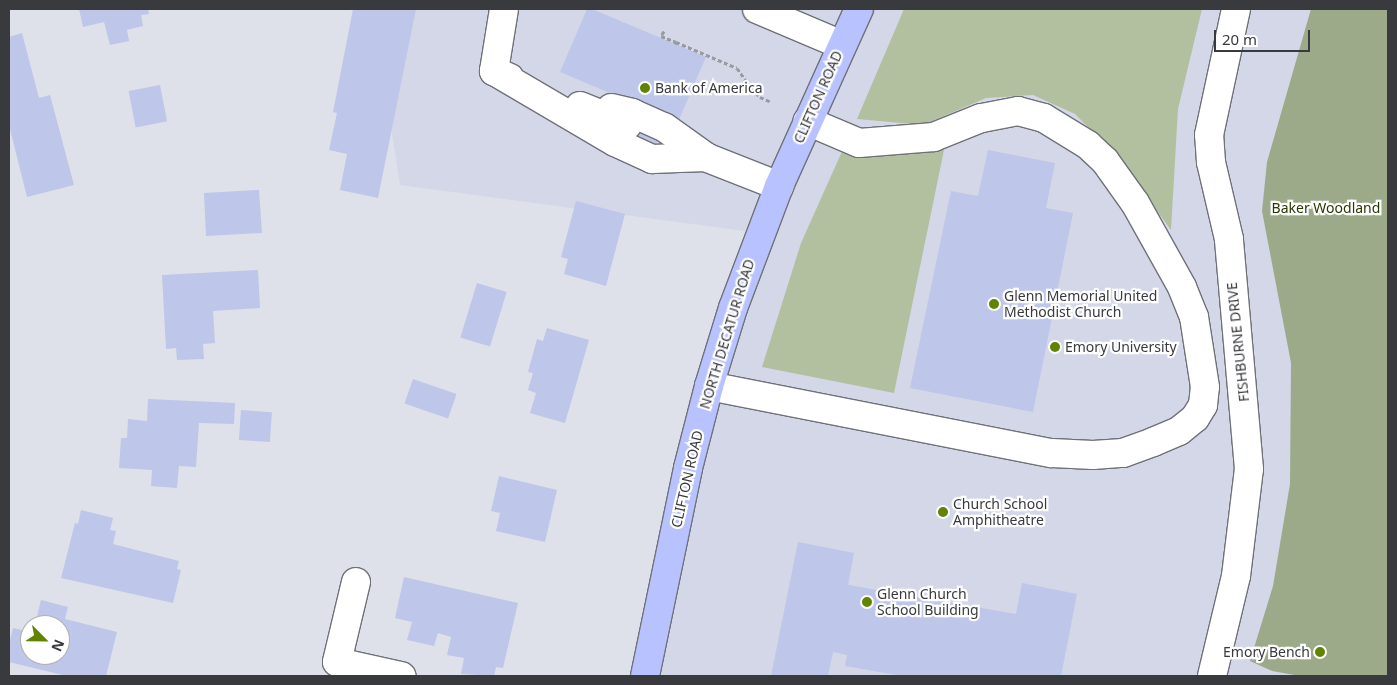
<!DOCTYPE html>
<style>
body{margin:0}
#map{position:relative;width:1397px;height:685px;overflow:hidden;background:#dee1ea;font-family:"Noto Sans",sans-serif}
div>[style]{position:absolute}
.built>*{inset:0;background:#d3d7e8}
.green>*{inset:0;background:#b2c0a0}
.forest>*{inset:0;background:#9caa89}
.building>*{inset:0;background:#bec6e9;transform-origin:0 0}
.path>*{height:3px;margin-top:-1.5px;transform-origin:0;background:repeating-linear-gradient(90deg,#989aa1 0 4px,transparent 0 6.5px)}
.roads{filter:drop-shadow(1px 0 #6f7179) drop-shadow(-1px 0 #6f7179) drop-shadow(0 1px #6f7179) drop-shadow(0 -1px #6f7179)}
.minor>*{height:28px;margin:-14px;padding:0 14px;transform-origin:14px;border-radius:14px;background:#fff}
.major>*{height:28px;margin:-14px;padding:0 14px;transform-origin:14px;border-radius:14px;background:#b8c2fe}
.dots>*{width:14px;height:14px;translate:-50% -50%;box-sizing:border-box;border:2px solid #fff;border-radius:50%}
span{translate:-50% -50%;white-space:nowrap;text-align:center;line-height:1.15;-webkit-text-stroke:4.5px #fff;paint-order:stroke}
.poi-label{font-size:14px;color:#393a3e}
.left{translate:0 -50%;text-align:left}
.right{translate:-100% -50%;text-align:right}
.street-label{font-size:14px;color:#393a3e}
.park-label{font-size:14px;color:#283802}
.frame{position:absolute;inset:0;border:10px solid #393a3e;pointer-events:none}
.north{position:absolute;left:20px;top:615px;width:50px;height:50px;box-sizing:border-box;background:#fff;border:1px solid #b0b0b2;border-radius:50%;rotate:113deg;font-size:14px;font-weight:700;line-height:20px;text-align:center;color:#393a3e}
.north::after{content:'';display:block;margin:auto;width:18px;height:22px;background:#608300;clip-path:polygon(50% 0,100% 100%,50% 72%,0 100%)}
.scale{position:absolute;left:1214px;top:30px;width:96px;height:22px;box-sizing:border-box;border:2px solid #393a3e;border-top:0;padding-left:6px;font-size:15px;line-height:18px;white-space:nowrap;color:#393a3e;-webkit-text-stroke:4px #fff;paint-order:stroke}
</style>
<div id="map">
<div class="built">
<i style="clip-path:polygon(373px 9px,848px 9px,745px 231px,400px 185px)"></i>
<i style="clip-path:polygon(859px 9px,1388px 9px,1388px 676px,645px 676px,688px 468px)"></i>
</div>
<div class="green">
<i style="clip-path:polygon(904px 9px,1202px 9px,1178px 109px,1171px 230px,1115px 154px,1075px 114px,1033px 95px,986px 98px,923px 125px,857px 119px)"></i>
<i style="clip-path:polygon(844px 147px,944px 150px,894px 393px,762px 367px,801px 243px)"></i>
</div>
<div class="forest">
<i style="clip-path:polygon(1311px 9px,1388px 9px,1388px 676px,1300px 676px,1272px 671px,1250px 661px,1273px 586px,1290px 484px,1291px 363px,1262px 211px,1267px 162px)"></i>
</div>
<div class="building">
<i style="clip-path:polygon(79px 9px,148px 9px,149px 14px,141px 15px,143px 26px,127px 30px,129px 41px,110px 45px,104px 22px,83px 27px)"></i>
<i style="clip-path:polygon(353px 9px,416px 9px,378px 198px,340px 190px,347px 154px,329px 150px,337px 113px,333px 112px)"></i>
<i style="clip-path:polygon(587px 9px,592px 9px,706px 57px,678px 122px,659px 138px,653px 151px,622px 138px,636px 104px,560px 72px)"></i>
<i style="clip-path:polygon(22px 33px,39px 98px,50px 95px,74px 185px,27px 197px,9px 125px,9px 37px)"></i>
<i style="left:160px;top:85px;width:37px;height:32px;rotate:79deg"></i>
<i style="clip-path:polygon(988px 150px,1055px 163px,1046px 208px,1073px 213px,1033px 412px,910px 388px,951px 191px,978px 196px)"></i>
<i style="clip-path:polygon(256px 190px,259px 190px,262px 233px,206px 236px,204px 193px)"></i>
<i style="clip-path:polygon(576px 201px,625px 214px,606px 286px,564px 274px,568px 259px,561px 257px)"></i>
<i style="clip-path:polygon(258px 270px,260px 308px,213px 311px,215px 343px,203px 344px,204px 359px,177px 360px,176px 348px,166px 349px,162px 275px)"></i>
<i style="left:477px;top:283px;width:31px;height:57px;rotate:17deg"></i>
<i style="clip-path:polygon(547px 328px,589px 340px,565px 423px,530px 413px,536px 393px,528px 390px,533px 373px,528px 372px,537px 339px,543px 341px)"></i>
<i style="left:413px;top:379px;width:46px;height:26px;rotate:19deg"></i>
<i style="clip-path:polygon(148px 399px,235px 403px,234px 424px,199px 423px,196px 467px,179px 466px,177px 488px,151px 486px,152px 470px,119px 468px,121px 438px,127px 438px,128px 419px,147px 421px)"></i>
<i style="left:241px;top:410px;width:31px;height:30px;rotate:4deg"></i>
<i style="clip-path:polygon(499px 476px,557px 490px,545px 542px,496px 531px,500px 513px,491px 511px)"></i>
<i style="clip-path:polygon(81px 510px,113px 518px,110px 530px,116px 531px,113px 544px,179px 561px,177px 569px,181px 570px,173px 603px,61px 578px,75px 523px,78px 524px)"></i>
<i style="clip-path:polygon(798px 542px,854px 553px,848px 585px,1016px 614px,1022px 583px,1077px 594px,1061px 676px,903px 676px,845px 666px,847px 655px,833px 652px,828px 676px,771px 676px)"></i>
<i style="clip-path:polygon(404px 577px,518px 603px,503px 668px,496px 667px,494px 676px,461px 674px,464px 658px,447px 655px,451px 637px,438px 633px,434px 646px,407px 640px,412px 622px,395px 618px)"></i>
<i style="clip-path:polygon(41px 600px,68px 607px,65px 619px,117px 632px,106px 676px,67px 676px,9px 662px,9px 644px,13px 628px,30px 632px,30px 655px,60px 655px,60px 625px,35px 625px)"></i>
</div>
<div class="path">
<i style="left:664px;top:31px;width:6px;rotate:121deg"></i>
<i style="left:661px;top:36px;width:16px;rotate:22deg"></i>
<i style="left:675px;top:44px;width:2px;rotate:-63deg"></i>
<i style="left:676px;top:42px;width:66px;rotate:23.1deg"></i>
<i style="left:737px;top:68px;width:24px;rotate:55deg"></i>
<i style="left:751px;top:88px;width:13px;rotate:45deg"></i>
<i style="left:760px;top:97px;width:12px;rotate:24deg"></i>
</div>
<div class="roads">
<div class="minor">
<i style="left:504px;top:9px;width:63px;rotate:99.2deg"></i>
<i style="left:494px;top:71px;width:17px;rotate:24deg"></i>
<i style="left:757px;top:9px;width:92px;rotate:23deg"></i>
<i style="left:494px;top:71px;width:140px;rotate:30.4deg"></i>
<i style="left:615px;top:142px;width:41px;rotate:24.7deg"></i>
<i style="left:652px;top:159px;width:54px;rotate:-2.1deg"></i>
<i style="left:580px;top:106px;width:51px;rotate:22deg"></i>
<i style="left:611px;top:108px;width:22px;rotate:13deg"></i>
<i style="left:632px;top:113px;width:35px;rotate:24deg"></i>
<i style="left:664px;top:127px;width:52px;rotate:35.5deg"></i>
<i style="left:690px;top:151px;width:96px;rotate:21.5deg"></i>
<i style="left:709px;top:386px;width:349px;rotate:11.1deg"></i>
<i style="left:1052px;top:453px;width:41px;rotate:2.8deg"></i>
<i style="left:1093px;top:455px;width:30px;rotate:-4deg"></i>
<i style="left:1123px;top:453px;width:32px;rotate:-20deg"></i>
<i style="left:1153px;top:442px;width:28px;rotate:-23deg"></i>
<i style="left:1179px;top:431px;width:21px;rotate:-39deg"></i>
<i style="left:1195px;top:418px;width:15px;rotate:-58deg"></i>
<i style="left:1203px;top:405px;width:18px;rotate:-84deg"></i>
<i style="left:1205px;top:387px;width:71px;rotate:-98.9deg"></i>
<i style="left:1194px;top:317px;width:32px;rotate:-112deg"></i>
<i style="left:1182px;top:287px;width:96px;rotate:-119.2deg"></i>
<i style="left:1135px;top:203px;width:52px;rotate:-125.5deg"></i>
<i style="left:1105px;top:161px;width:23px;rotate:-137deg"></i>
<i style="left:1088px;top:145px;width:52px;rotate:-148.5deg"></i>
<i style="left:1044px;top:118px;width:27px;rotate:-165deg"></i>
<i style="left:1018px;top:111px;width:38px;rotate:169deg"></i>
<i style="left:981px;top:118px;width:51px;rotate:158deg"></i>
<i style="left:934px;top:137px;width:75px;rotate:175.4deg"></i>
<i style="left:859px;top:143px;width:56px;rotate:-157.1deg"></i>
<i style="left:356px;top:582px;width:82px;rotate:103.4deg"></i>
<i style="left:337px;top:662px;width:66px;rotate:12.3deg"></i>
<i style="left:1212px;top:676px;width:103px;rotate:-76.5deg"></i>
<i style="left:1236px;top:576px;width:108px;rotate:-83.1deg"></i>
<i style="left:1249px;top:469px;width:231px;rotate:-95deg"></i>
<i style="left:1229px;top:239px;width:79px;rotate:-103.2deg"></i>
<i style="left:1211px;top:162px;width:27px;rotate:-94deg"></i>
<i style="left:1209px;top:135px;width:129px;rotate:-77.9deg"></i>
</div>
<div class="major">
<i style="left:645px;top:676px;width:212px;rotate:-78.3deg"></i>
<i style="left:688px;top:468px;width:85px;rotate:-75.6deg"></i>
<i style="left:709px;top:386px;width:82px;rotate:-72.9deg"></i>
<i style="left:733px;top:308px;width:130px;rotate:-69.3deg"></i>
<i style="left:779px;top:186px;width:194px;rotate:-65.7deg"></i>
</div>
</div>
<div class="dots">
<i style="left:645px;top:88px;background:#608300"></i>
<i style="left:994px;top:304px;background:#608300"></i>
<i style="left:1055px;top:347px;background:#608300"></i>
<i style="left:943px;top:512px;background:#608300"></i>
<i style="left:867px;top:602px;background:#608300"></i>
<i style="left:1320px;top:652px;background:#608300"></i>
</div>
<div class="poi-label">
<span class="left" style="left:655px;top:88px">Bank of America</span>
<span class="left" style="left:1004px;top:304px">Glenn Memorial United<br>Methodist Church</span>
<span class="left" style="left:1065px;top:347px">Emory University</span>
<span class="left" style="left:953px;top:512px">Church School<br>Amphitheatre</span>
<span class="left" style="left:877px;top:602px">Glenn Church<br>School Building</span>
<span class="right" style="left:1310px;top:652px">Emory Bench</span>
</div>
<div class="street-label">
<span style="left:818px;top:97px;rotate:-66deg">CLIFTON ROAD</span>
<span style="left:727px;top:334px;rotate:-73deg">NORTH DECATUR ROAD</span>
<span style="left:1238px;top:342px;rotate:-96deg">FISHBURNE DRIVE</span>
<span style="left:687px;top:479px;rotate:-77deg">CLIFTON ROAD</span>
</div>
<div class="park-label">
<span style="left:1326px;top:208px">Baker Woodland</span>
</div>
<div class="frame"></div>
<div class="north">N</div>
<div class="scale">20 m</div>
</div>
